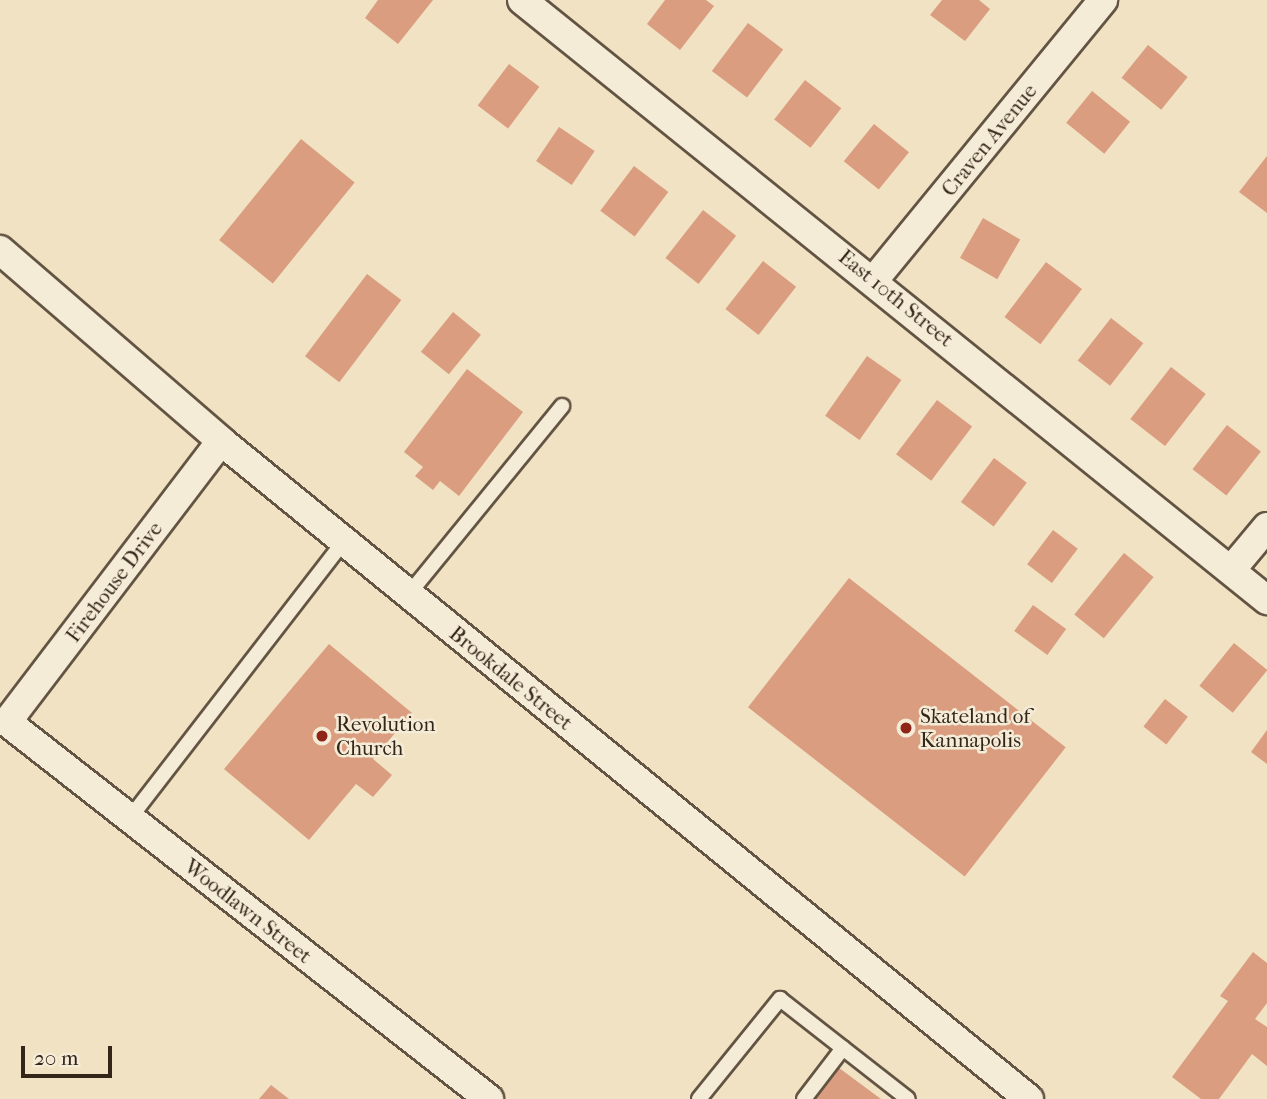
<!DOCTYPE html>
<style>
body{margin:0}
#map{position:relative;width:1267px;height:1099px;overflow:hidden;background:#f0e2c2;font-family:"IM FELL French Canon",serif}
div>[style]{position:absolute}
.building>*{inset:0;background:#da9d80;transform-origin:0 0}
.roads{filter:drop-shadow(2px 0 #635443) drop-shadow(-2px 0 #635443) drop-shadow(0 2px #635443) drop-shadow(0 -2px #635443)}
.service>*{height:14px;margin:-7px;padding:0 7px;transform-origin:7px;border-radius:7px;background:#f5ecd7}
.minor>*{height:28px;margin:-14px;padding:0 14px;transform-origin:14px;border-radius:14px;background:#f5ecd7}
.dots>*{width:19px;height:19px;translate:-50% -50%;box-sizing:border-box;border:4px solid #f5ecd7;border-radius:50%}
span{translate:-50% -50%;white-space:nowrap;text-align:center;line-height:1.15;-webkit-text-stroke:5px #f5ecd7;paint-order:stroke}
.street-label{font-size:21px;color:#342519}
.poi-label{font-size:21px;color:#342519}
.left{translate:0 -50%;text-align:left}
.scale{position:absolute;left:21px;top:1046px;width:91px;height:32px;box-sizing:border-box;border:4px solid #342519;border-top:0;padding-left:9px;font-size:21px;line-height:24px;white-space:nowrap;color:#342519;-webkit-text-stroke:5px #f5ecd7;paint-order:stroke}
</style>
<div id="map">
<div class="building">
<i style="clip-path:polygon(378px 0,433px 0,398px 44px,365px 18px)"></i>
<i style="clip-path:polygon(665px 0,706px 0,714px 6px,680px 50px,647px 24px)"></i>
<i style="clip-path:polygon(942px 0,979px 0,990px 9px,965px 41px,930px 15px)"></i>
<i style="left:748px;top:23px;width:44px;height:60px;rotate:37deg"></i>
<i style="left:1148px;top:45px;width:51px;height:42px;rotate:39deg"></i>
<i style="left:509px;top:64px;width:38px;height:52px;rotate:37deg"></i>
<i style="left:805px;top:80px;width:46px;height:50px;rotate:38deg"></i>
<i style="left:1092px;top:91px;width:49px;height:41px;rotate:39deg"></i>
<i style="left:874px;top:124px;width:45px;height:48px;rotate:39deg"></i>
<i style="left:559px;top:127px;width:43px;height:41px;rotate:34deg"></i>
<i style="left:301px;top:139px;width:69px;height:130px;rotate:39deg"></i>
<i style="clip-path:polygon(1267px 156px,1267px 213px,1239px 192px)"></i>
<i style="left:634px;top:166px;width:43px;height:56px;rotate:37deg"></i>
<i style="left:703px;top:210px;width:42px;height:61px;rotate:38deg"></i>
<i style="left:983px;top:218px;width:43px;height:46px;rotate:30deg"></i>
<i style="left:763px;top:261px;width:42px;height:61px;rotate:38deg"></i>
<i style="left:1046px;top:262px;width:45px;height:69px;rotate:37deg"></i>
<i style="left:367px;top:274px;width:43px;height:103px;rotate:37deg"></i>
<i style="left:453px;top:312px;width:36px;height:51px;rotate:39deg"></i>
<i style="left:1111px;top:318px;width:41px;height:54px;rotate:38deg"></i>
<i style="left:867px;top:356px;width:42px;height:73px;rotate:35deg"></i>
<i style="left:1171px;top:367px;width:44px;height:66px;rotate:38deg"></i>
<i style="clip-path:polygon(467px 369px,523px 412px,459px 496px,440px 481px,433px 490px,415px 476px,423px 467px,404px 452px)"></i>
<i style="left:937px;top:400px;width:44px;height:68px;rotate:37deg"></i>
<i style="left:1227px;top:425px;width:43px;height:56px;rotate:38deg"></i>
<i style="left:994px;top:458px;width:41px;height:55px;rotate:37deg"></i>
<i style="left:1053px;top:530px;width:31px;height:43px;rotate:37deg"></i>
<i style="left:1124px;top:553px;width:38px;height:79px;rotate:39deg"></i>
<i style="left:849px;top:578px;width:275px;height:164px;rotate:38deg"></i>
<i style="left:1033px;top:605px;width:41px;height:32px;rotate:36deg"></i>
<i style="left:1234px;top:643px;width:43px;height:55px;rotate:39deg"></i>
<i style="clip-path:polygon(329px 644px,412px 713px,373px 759px,392px 775px,373px 797px,356px 784px,309px 840px,224px 769px)"></i>
<i style="left:1165px;top:699px;width:29px;height:35px;rotate:38deg"></i>
<i style="clip-path:polygon(1267px 730px,1267px 764px,1251px 752px)"></i>
<i style="clip-path:polygon(1253px 952px,1267px 963px,1267px 1003px,1255px 1019px,1267px 1027px,1267px 1066px,1252px 1054px,1219px 1099px,1201px 1099px,1172px 1077px,1228px 1001px,1220px 996px)"></i>
<i style="clip-path:polygon(835px 1065px,881px 1099px,810px 1099px)"></i>
<i style="clip-path:polygon(271px 1085px,289px 1099px,259px 1099px)"></i>
</div>
<div class="roads">
<div class="service">
<i style="left:408px;top:595px;width:244px;rotate:-50.8deg"></i>
<i style="left:130px;top:818px;width:349px;rotate:-52.3deg"></i>
<i style="left:699px;top:1099px;width:129px;rotate:-51deg"></i>
<i style="left:780px;top:999px;width:162px;rotate:38deg"></i>
<i style="left:804px;top:1099px;width:64px;rotate:-52.6deg"></i>
</div>
<div class="minor">
<i style="left:522px;top:0;width:957px;rotate:38.85deg"></i>
<i style="left:0;top:250px;width:292px;rotate:40.8deg"></i>
<i style="left:221px;top:441px;width:1042px;rotate:39.16deg"></i>
<i style="left:874px;top:280px;width:362px;rotate:-50.7deg"></i>
<i style="left:221px;top:441px;width:353px;rotate:127.3deg"></i>
<i style="left:7px;top:722px;width:612px;rotate:38.03deg"></i>
<i style="left:1231px;top:570px;width:56px;rotate:-50.1deg"></i>
</div>
</div>
<div class="dots">
<i style="left:906px;top:728px;background:#8f2418"></i>
<i style="left:322px;top:736px;background:#8f2418"></i>
</div>
<div class="street-label">
<span style="left:989px;top:140px;rotate:-51deg">Craven Avenue</span>
<span style="left:896px;top:298px;rotate:39deg">East 10th Street</span>
<span style="left:114px;top:582px;rotate:-53deg">Firehouse Drive</span>
<span style="left:511px;top:678px;rotate:39deg">Brookdale Street</span>
<span style="left:248px;top:911px;rotate:38deg">Woodlawn Street</span>
</div>
<div class="poi-label">
<span class="left" style="left:920px;top:728px">Skateland of<br>Kannapolis</span>
<span class="left" style="left:336px;top:736px">Revolution<br>Church</span>
</div>
<div class="scale">20 m</div>
</div>
